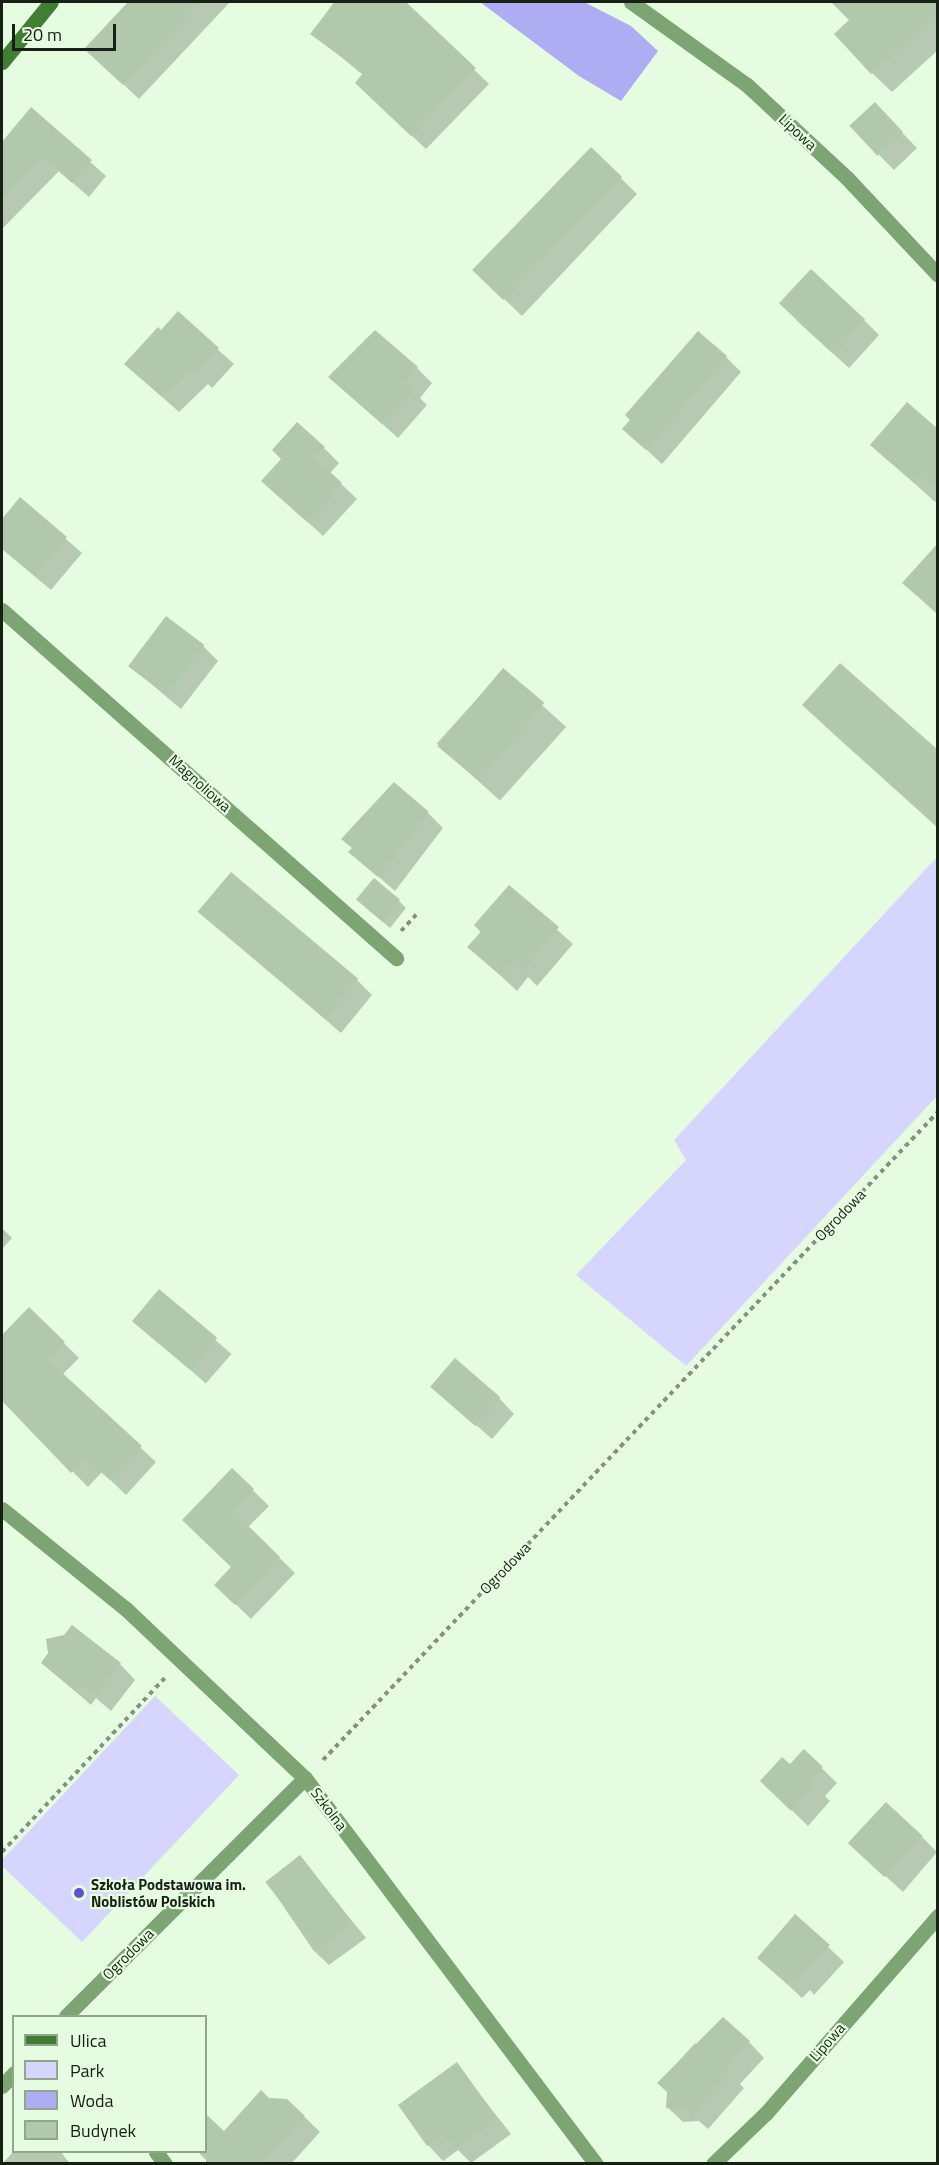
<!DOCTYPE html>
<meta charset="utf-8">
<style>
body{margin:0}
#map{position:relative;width:939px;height:2165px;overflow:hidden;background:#e5fce0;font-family:"Titillium Web",sans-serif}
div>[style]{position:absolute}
.green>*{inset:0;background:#d5d5fd}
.water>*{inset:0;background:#aeacf2}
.shadow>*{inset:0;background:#0003;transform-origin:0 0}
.building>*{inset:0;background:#b1c8ac;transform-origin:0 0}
.path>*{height:4px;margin-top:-2px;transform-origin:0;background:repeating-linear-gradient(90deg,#83937f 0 4.5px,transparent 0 9px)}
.lane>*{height:15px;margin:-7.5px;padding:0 7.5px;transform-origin:7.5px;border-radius:7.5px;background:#7da574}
.street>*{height:15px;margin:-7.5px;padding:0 7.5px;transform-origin:7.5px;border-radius:7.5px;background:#7da574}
.secondary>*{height:15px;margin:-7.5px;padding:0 7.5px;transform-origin:7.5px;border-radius:7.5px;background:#407e33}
.dots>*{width:16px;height:16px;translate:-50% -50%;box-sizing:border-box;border:3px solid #e5fce0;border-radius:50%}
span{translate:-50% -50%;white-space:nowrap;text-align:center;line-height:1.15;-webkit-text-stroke:4.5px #e5fce0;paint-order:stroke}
.street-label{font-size:15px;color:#182016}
.poi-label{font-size:15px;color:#182016;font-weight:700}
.left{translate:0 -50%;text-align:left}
.frame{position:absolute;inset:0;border:3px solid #182016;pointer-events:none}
.legend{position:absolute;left:12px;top:2015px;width:195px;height:138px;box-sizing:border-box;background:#e5fce0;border:2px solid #93a48f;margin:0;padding:8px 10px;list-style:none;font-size:18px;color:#182016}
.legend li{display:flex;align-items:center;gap:12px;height:30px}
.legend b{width:30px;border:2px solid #93a48f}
.scale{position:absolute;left:12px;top:24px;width:104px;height:27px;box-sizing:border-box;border:3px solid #182016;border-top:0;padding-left:8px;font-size:18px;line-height:21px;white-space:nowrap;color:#182016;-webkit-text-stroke:4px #e5fce0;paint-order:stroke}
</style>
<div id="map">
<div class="green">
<i style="clip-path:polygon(937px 857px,937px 1096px,686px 1366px,576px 1275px,686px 1160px,674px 1140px)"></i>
<i style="clip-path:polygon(155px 1696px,239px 1775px,82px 1942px,2px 1866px,2px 1860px)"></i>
</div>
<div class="water">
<i style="clip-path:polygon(480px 2px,584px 2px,631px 26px,658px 51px,621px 101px,579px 76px)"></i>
</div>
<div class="shadow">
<i style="clip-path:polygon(130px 2px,230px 2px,139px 99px,86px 49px)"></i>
<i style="clip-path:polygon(334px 2px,404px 2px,489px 84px,426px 149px,371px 97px,363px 75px,312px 33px)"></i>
<i style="clip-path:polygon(833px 2px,938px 2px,938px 50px,892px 92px,872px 73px,851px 20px)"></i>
<i style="clip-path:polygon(31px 109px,106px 176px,89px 197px,59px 171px,2px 229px,2px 144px)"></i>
<i style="clip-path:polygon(890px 120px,917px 148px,894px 170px,879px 155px)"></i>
<i style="clip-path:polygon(591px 149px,637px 194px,522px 316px,491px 286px)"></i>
<i style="clip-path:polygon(178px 314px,234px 364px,212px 388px,208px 384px,179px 412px,142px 379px,161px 332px)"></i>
<i style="clip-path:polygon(796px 320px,864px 320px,879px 335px,849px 368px)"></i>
<i style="clip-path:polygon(726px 357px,741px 372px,662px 464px,624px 429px)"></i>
<i style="clip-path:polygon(417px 368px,432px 383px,420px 398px,427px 405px,398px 438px,330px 377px)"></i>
<i style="clip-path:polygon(938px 431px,938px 499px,935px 502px,872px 445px)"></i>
<i style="clip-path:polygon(324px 448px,339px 463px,330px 473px,357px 499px,323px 536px,279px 496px)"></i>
<i style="clip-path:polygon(20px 499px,82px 553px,51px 590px,2px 549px,2px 522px)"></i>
<i style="clip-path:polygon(938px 545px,938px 615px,904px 583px)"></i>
<i style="clip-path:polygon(203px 646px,218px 661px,181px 709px,130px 666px)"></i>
<i style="left:503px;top:670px;width:85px;height:99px;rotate:42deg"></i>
<i style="clip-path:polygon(804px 705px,938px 752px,938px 828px,827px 728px)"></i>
<i style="clip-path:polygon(428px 813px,443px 828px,395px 891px,350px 852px)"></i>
<i style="clip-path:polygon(510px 887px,573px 944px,537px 986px,528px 977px,517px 991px,470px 947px)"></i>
<i style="clip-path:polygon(399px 901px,406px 908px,390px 928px,365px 907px)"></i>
<i style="clip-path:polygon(200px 912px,357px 980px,372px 995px,341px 1033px)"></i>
<i style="clip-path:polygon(2px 1228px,12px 1238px,2px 1249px)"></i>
<i style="left:159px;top:1291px;width:96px;height:39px;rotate:41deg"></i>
<i style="clip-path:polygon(29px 1309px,79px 1358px,62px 1375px,156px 1462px,126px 1495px,102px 1472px,88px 1487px,2px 1400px,2px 1337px)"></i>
<i style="clip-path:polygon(433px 1387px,499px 1398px,514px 1414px,492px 1439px)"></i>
<i style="clip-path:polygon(232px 1470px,269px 1506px,248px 1527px,295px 1573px,251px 1619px,216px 1585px,233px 1567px)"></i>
<i style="clip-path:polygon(43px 1663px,120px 1664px,135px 1680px,111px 1711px,96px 1698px,91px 1705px)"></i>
<i style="clip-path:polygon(804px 1751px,837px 1783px,825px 1796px,830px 1801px,808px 1826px,762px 1781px,790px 1766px)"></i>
<i style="clip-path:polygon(922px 1837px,937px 1852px,903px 1892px,867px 1859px)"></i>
<i style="clip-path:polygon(300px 1857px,366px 1938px,329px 1965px,313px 1950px,267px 1882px)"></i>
<i style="clip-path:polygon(795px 1916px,844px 1962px,814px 1995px,810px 1990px,802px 1998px,759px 1958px)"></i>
<i style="clip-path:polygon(749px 2042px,764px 2058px,740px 2084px,744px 2088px,708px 2129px,699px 2121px,683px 2122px,667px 2107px,668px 2093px,659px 2083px,695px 2043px,699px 2047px)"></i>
<i style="clip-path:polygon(456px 2064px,511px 2134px,471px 2163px,458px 2150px,443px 2161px,428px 2145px)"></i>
<i style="clip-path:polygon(269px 2099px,287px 2100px,320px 2132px,291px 2164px,210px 2164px,198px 2152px,206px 2152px,206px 2128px,212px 2121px,224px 2133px)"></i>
<i style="clip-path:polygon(14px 2151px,61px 2152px,70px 2164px,2px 2164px)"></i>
</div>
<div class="building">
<i style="clip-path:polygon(128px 2px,200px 2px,123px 85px,84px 49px)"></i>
<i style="clip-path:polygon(335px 2px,406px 2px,476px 68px,411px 136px,355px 83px,363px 73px,310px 34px)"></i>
<i style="clip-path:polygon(831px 2px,938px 2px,938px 12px,871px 74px,834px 34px,849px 20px)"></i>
<i style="left:875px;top:102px;width:41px;height:35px;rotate:47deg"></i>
<i style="clip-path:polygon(31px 107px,92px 160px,72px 183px,43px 157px,2px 198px,2px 142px)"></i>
<i style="left:591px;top:147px;width:43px;height:171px;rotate:44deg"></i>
<i style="left:811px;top:269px;width:74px;height:47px;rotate:43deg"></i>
<i style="clip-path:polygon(178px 311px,219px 348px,196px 374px,192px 370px,162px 397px,124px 364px,158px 327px,161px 330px)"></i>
<i style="clip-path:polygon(375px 330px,418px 367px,405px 382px,413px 389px,382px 424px,328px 377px)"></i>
<i style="clip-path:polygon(698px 331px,727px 356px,646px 450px,622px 429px,630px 420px,625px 415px)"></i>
<i style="clip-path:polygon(907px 402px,938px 429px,938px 490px,920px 475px,914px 483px,870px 445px)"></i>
<i style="clip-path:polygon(297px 422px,325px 447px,315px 458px,342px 483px,307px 522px,261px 481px,281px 459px,272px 450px)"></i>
<i style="clip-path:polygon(20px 497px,67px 537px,35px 576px,2px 549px,2px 519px)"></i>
<i style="clip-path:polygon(938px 543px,938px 614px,902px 583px)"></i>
<i style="left:166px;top:616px;width:48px;height:63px;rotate:37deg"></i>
<i style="clip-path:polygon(840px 663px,938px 750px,938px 827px,802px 705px)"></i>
<i style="left:503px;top:668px;width:54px;height:102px;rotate:40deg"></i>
<i style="clip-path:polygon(394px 782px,429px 812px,378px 877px,348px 852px,352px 848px,341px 839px)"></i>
<i style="left:231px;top:872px;width:166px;height:52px;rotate:40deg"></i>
<i style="left:374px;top:878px;width:34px;height:28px;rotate:40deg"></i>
<i style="clip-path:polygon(509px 885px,559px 927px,521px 971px,512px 963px,501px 976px,467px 947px,481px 932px,474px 925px)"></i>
<i style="left:159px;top:1289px;width:76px;height:42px;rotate:40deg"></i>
<i style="clip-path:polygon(29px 1307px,65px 1342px,47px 1359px,142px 1446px,110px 1480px,85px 1458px,71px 1473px,2px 1401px,2px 1335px)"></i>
<i style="left:455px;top:1358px;width:60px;height:38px;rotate:41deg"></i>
<i style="clip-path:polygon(232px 1468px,254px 1489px,233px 1511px,280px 1557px,235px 1605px,214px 1585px,231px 1567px,182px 1520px)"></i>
<i style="clip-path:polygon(72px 1625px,121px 1663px,95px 1696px,80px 1684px,75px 1691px,41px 1663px,48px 1653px,46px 1639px,64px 1635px)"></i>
<i style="clip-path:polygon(804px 1749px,823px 1767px,811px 1780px,816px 1785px,791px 1811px,760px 1781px,782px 1757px,790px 1764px)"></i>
<i style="left:886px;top:1802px;width:50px;height:56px;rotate:43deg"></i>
<i style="left:300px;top:1855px;width:85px;height:44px;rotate:52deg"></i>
<i style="clip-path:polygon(795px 1914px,830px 1945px,797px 1980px,793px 1976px,786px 1983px,757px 1958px)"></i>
<i style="clip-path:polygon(723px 2017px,750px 2041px,726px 2068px,730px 2072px,692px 2115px,682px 2106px,666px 2108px,667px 2092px,657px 2083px)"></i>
<i style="clip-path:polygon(457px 2062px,497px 2118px,455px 2148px,444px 2134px,427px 2146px,398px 2105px)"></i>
<i style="clip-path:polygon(261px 2090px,269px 2098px,287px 2099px,305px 2116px,261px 2163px,206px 2163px,206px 2114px,224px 2131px)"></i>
</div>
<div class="path">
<i style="left:401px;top:931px;width:23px;rotate:-47deg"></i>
<i style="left:323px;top:1760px;width:893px;rotate:-46.5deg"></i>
<i style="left:2px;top:1852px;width:238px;rotate:-46.9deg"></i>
</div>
<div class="lane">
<i style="left:156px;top:2152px;width:15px;rotate:53deg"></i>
</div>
<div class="street">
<i style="left:631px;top:2px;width:143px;rotate:35.6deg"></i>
<i style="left:747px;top:85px;width:135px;rotate:42.9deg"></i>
<i style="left:846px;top:177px;width:134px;rotate:46.8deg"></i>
<i style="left:2px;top:610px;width:526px;rotate:41.45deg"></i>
<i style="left:2px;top:1509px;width:159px;rotate:38.9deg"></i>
<i style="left:126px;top:1609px;width:246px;rotate:43.4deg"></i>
<i style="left:305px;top:1778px;width:483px;rotate:53deg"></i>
<i style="left:66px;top:2016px;width:337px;rotate:-44.9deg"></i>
<i style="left:2px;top:2086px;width:18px;rotate:-47deg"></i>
<i style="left:713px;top:2164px;width:74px;rotate:-43.9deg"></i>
<i style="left:766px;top:2113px;width:262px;rotate:-48.9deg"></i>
</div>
<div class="secondary">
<i style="left:2px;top:62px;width:77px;rotate:-50.8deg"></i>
</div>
<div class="dots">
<i style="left:79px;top:1893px;background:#6351ca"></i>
</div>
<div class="street-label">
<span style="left:798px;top:132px;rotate:43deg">Lipowa</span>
<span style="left:200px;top:783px;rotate:42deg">Magnoliowa</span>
<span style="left:840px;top:1215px;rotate:-46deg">Ogrodowa</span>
<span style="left:505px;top:1568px;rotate:-46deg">Ogrodowa</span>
<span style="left:329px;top:1809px;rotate:53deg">Szkolna</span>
<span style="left:128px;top:1954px;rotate:-45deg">Ogrodowa</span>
<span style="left:827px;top:2042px;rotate:-49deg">Lipowa</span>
</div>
<div class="poi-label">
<span class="left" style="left:91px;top:1893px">Szkoła Podstawowa im.<br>Noblistów Polskich</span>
</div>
<div class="frame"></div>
<ul class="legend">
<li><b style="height:8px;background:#407e33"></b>Ulica</li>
<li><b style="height:16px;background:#d5d5fd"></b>Park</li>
<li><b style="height:16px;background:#aeacf2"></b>Woda</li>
<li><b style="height:16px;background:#b1c8ac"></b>Budynek</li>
</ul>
<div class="scale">20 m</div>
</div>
